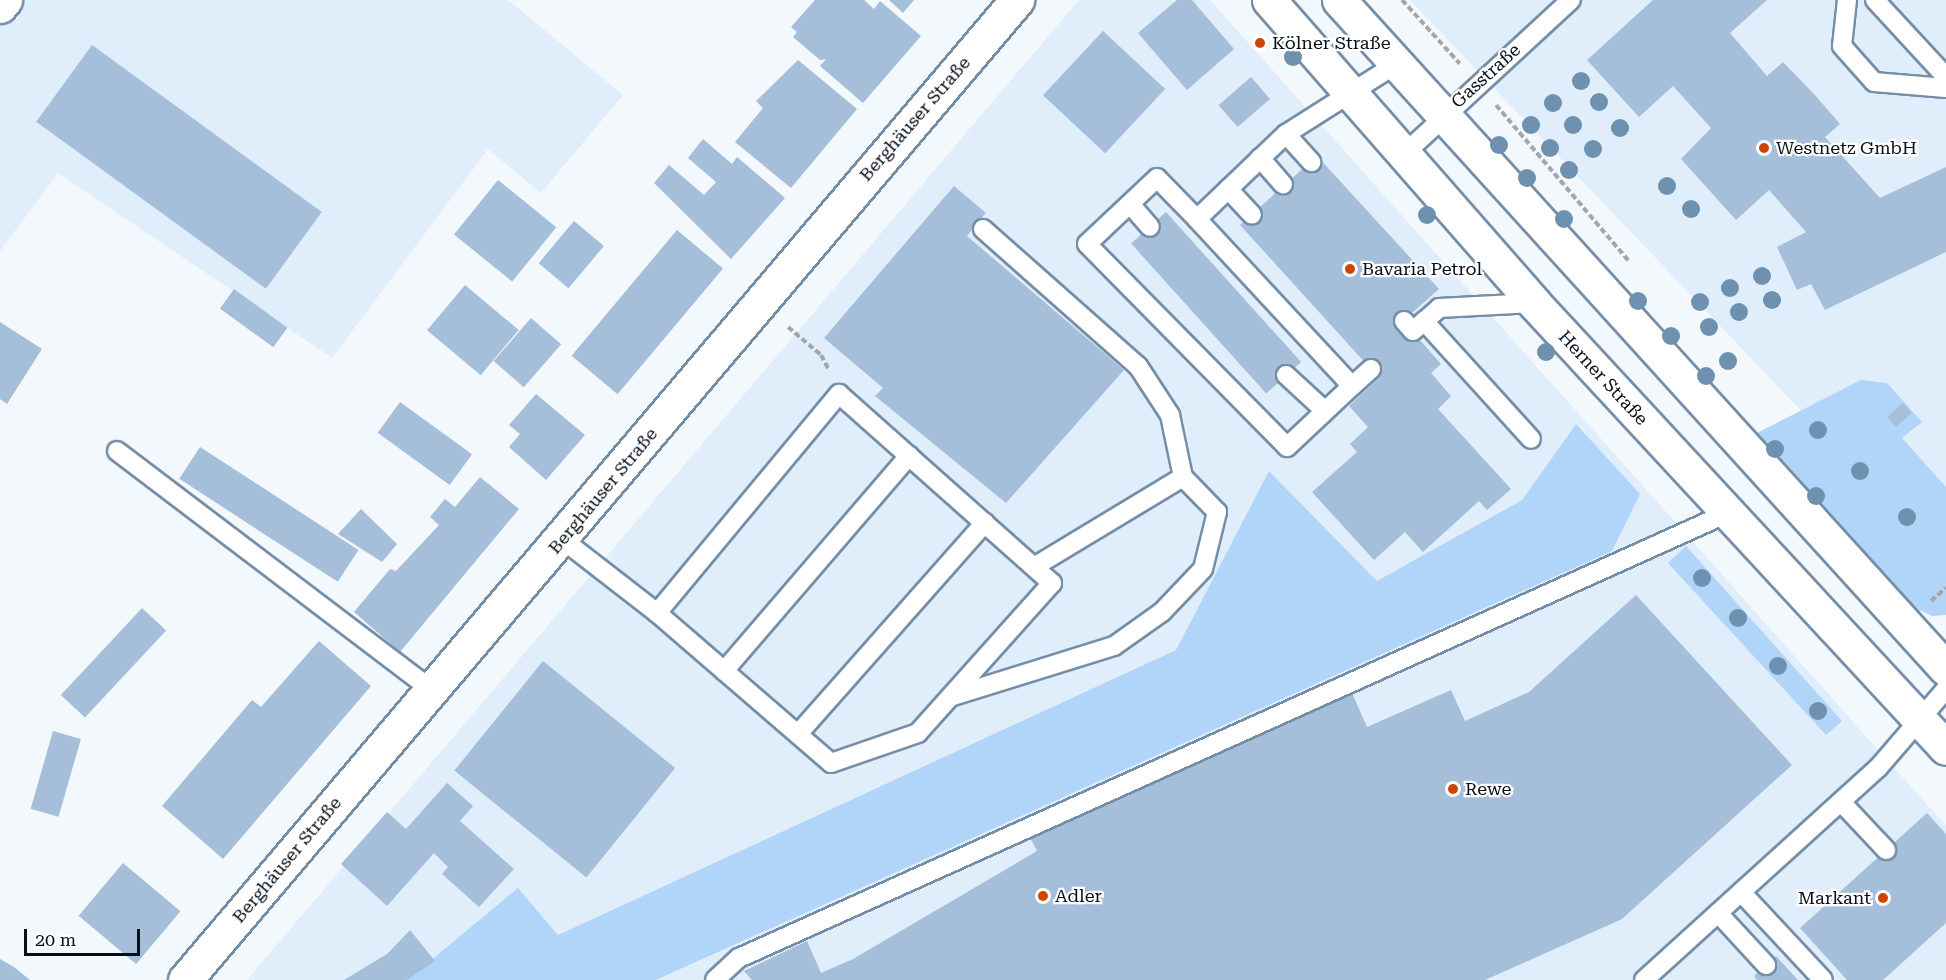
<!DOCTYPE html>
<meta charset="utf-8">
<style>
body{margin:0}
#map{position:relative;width:1946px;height:980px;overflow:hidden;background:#f3f8fd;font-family:"Roboto Serif",serif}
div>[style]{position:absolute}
.built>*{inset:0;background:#e0edfb}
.green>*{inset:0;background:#b1d4f9}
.building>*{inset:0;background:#a5bed9;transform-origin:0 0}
.path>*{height:4px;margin-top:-2px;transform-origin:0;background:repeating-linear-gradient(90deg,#a1a7ae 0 6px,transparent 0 9px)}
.roads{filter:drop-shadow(2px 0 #758ea7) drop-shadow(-2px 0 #758ea7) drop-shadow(0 2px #758ea7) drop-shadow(0 -2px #758ea7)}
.service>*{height:18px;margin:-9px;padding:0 9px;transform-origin:9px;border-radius:9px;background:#fff}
.minor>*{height:33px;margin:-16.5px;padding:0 16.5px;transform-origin:16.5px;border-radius:16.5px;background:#fff}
.tertiary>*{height:33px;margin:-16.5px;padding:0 16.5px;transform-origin:16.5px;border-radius:16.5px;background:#fff}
.secondary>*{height:33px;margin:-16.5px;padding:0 16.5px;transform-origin:16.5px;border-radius:16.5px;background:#fff}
.trees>*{width:18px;height:18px;margin:-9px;border-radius:50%;background:#6d91ae}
.dots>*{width:16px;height:16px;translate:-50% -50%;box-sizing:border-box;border:3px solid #fff;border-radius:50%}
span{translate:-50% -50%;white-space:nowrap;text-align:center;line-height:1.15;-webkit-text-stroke:4.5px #fff;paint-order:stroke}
.poi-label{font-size:18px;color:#060f18}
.left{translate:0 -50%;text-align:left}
.right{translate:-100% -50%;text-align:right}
.street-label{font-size:18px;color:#060f18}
.scale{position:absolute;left:24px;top:929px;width:116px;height:27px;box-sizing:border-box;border:3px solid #060f18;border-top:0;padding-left:8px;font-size:18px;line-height:21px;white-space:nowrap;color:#060f18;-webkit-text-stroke:4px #fff;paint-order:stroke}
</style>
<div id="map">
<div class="built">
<i style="clip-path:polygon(0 0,508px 0,623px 95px,541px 193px,488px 149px,332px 358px,58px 173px,0 251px)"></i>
<i style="clip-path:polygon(1079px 0,1210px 0,1946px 826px,1946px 980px,657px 980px,1612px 551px,1576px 424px,1522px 500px,1377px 581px,1269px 471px,1176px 650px,558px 935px,518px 889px,407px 980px,247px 980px)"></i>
<i style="clip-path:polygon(1410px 0,1946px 0,1946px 563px)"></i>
</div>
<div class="green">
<i style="clip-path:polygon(1861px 380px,1887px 383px,1922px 422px,1902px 438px,1946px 487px,1946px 615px,1932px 616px,1896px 599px,1747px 438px)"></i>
<i style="clip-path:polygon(1576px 424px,1640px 494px,1612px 551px,656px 980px,407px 980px,518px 888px,558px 935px,1176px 650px,1269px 471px,1377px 581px,1522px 500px)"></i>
<i style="clip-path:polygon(1686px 546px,1842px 721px,1826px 735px,1668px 563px)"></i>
</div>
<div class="building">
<i style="clip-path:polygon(815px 0,864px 0,874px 9px,880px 1px,921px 36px,863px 103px,820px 66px,826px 59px,820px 60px,793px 37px,797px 32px,791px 27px)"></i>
<i style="clip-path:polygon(889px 0,914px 0,903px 13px)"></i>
<i style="clip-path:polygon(1177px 0,1192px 0,1234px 49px,1187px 90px,1138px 33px)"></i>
<i style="clip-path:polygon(1653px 0,1767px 0,1730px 33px,1767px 76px,1783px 62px,1814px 94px,1840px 124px,1825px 137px,1880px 198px,1946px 167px,1946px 252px,1825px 310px,1811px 284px,1797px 290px,1777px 247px,1806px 232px,1769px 190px,1736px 220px,1681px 159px,1711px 128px,1673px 86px,1639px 117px,1587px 60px)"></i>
<i style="left:1103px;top:31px;width:85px;height:88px;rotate:43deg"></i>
<i style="left:92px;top:45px;width:284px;height:95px;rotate:36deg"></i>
<i style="clip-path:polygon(798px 60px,857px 109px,791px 188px,735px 142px,763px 108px,756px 101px)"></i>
<i style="left:1251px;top:77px;width:29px;height:43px;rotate:49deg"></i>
<i style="clip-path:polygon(703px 139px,732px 164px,737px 157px,785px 198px,731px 259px,654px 183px,669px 165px,704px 195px,716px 182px,688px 158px)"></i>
<i style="clip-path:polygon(1317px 156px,1439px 289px,1403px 321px,1441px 364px,1431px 373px,1451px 396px,1438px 409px,1511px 489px,1487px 510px,1479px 501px,1423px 552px,1405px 532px,1374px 560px,1312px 492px,1357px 452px,1350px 444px,1368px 427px,1349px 406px,1379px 378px,1240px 225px)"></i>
<i style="left:498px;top:180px;width:75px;height:70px;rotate:39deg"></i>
<i style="clip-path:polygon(954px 186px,986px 213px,967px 236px,1124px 370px,1006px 503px,875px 396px,883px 388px,824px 338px)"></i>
<i style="left:1166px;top:212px;width:202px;height:47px;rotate:48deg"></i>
<i style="left:574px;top:221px;width:39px;height:55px;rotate:40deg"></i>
<i style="left:677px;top:230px;width:60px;height:164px;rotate:40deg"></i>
<i style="left:465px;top:285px;width:70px;height:59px;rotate:40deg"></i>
<i style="left:234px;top:289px;width:66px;height:24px;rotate:36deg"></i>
<i style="left:531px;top:318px;width:40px;height:57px;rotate:41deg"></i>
<i style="clip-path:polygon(0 322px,42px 349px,7px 404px,0 399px)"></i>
<i style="clip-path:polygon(536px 394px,585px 435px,546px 480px,509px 447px,520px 434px,509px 425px)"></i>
<i style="left:400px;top:402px;width:89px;height:38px;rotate:36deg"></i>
<i style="left:1903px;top:403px;width:13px;height:21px;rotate:48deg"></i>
<i style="left:200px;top:447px;width:189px;height:38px;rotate:33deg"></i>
<i style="clip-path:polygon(480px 477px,519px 509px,400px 652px,354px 612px,390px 569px,396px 571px,439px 525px,430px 517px,445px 499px,455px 507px)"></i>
<i style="clip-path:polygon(361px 509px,397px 544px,382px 562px,338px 534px)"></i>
<i style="clip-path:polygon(1636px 595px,1792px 765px,1622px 919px,1485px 980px,752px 980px,744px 971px,807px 941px,821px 973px,853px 959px,1037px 851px,1031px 839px,1352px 693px,1367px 727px,1451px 690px,1465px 721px,1529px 692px)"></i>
<i style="left:142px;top:608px;width:33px;height:119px;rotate:43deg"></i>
<i style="clip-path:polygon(319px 641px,371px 686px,223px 859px,162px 806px,252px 700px,261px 707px)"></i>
<i style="left:543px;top:661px;width:170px;height:141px;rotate:39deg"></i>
<i style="left:53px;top:731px;width:29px;height:81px;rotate:16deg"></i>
<i style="clip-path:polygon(447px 783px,473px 806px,460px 821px,514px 869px,479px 907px,442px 874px,448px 867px,434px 853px,387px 906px,341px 864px,387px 812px,406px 829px)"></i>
<i style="clip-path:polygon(1927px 813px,1946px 834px,1946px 923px,1883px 980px,1847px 980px,1800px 928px)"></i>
<i style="left:123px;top:863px;width:75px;height:69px;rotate:40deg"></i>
<i style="clip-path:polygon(410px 930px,435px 961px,407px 980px,344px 980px,387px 954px)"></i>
<i style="clip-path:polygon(1776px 956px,1798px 980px,1757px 980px,1754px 976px)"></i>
<i style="clip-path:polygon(0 959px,14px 967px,30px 980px,0 980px)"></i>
</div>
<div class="path">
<i style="left:1402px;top:0;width:86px;rotate:47.8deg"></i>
<i style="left:1496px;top:105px;width:204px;rotate:49.6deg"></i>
<i style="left:788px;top:327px;width:43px;rotate:40.3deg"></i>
<i style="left:821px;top:355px;width:15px;rotate:62deg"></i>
<i style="left:1931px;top:601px;width:20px;rotate:-41deg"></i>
</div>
<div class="roads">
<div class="service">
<i style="left:1847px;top:0;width:46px;rotate:96.2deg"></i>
<i style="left:1842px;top:46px;width:48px;rotate:48.4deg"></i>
<i style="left:1874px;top:82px;width:72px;rotate:4.8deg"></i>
<i style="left:1875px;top:0;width:105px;rotate:47.3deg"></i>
<i style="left:1286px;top:134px;width:38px;rotate:48deg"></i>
<i style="left:1404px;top:154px;width:227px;rotate:-42.7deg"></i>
<i style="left:1260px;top:158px;width:35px;rotate:49deg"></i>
<i style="left:1228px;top:189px;width:35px;rotate:47deg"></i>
<i style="left:1130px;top:204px;width:30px;rotate:49deg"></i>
<i style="left:1197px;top:219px;width:57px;rotate:-134.3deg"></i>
<i style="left:1157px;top:178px;width:96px;rotate:136.7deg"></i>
<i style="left:1087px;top:244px;width:285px;rotate:45.4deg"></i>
<i style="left:1287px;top:447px;width:89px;rotate:-43.2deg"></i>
<i style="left:983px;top:229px;width:207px;rotate:41.5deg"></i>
<i style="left:1138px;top:366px;width:59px;rotate:56.9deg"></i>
<i style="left:1170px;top:415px;width:63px;rotate:78.2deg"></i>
<i style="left:1404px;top:321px;width:13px;rotate:48deg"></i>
<i style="left:1413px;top:331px;width:35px;rotate:-41deg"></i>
<i style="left:1439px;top:308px;width:95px;rotate:-3deg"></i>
<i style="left:1424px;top:321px;width:159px;rotate:47.8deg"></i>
<i style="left:1371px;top:369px;width:25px;rotate:138deg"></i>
<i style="left:1352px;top:386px;width:228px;rotate:-132.9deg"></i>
<i style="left:1197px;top:219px;width:123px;rotate:-43.7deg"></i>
<i style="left:1286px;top:134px;width:133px;rotate:-32.4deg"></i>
<i style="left:1286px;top:375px;width:53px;rotate:42.7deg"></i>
<i style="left:117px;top:451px;width:395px;rotate:37.2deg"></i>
<i style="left:563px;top:540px;width:119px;rotate:37.8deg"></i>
<i style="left:657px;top:613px;width:285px;rotate:-50.3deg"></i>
<i style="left:839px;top:394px;width:285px;rotate:41.6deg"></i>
<i style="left:1052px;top:583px;width:201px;rotate:131.8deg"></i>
<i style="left:918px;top:733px;width:92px;rotate:161deg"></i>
<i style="left:831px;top:763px;width:230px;rotate:-139.2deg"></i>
<i style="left:724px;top:671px;width:284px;rotate:-49.3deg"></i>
<i style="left:950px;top:697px;width:172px;rotate:-17.3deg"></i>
<i style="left:1114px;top:646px;width:59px;rotate:-35.3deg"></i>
<i style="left:1162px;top:612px;width:59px;rotate:-46.4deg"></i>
<i style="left:1203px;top:569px;width:59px;rotate:-76.2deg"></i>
<i style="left:1217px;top:512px;width:49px;rotate:-134.2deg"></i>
<i style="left:1183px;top:477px;width:174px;rotate:148.9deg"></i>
<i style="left:798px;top:734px;width:282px;rotate:-48.5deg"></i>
<i style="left:1841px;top:802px;width:66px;rotate:46.8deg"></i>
<i style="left:1741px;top:892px;width:120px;rotate:47deg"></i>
<i style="left:1718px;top:913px;width:71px;rotate:47.3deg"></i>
<i style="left:715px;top:980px;width:33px;rotate:-43deg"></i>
<i style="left:739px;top:958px;width:1085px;rotate:-24.23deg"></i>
<i style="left:1644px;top:980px;width:316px;rotate:-42.2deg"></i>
<i style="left:1878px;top:768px;width:104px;rotate:-49.3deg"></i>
</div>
<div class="minor">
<i style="left:0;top:6px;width:8px;rotate:-50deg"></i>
</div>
<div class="tertiary">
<i style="left:185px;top:980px;width:1286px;rotate:-49.67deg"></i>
</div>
<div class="secondary">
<i style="left:1269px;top:0;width:403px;rotate:48.8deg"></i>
<i style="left:1534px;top:303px;width:606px;rotate:47.21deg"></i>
<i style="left:1339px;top:0;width:903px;rotate:47.78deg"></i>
</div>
</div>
<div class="trees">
<i style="left:1293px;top:57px"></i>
<i style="left:1581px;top:81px"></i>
<i style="left:1599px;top:102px"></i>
<i style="left:1553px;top:103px"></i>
<i style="left:1531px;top:125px"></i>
<i style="left:1573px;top:125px"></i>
<i style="left:1620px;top:128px"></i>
<i style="left:1499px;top:145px"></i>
<i style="left:1550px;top:148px"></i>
<i style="left:1593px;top:149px"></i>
<i style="left:1569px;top:170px"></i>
<i style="left:1527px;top:178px"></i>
<i style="left:1667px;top:186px"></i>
<i style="left:1691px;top:209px"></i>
<i style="left:1427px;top:215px"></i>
<i style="left:1564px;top:219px"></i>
<i style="left:1762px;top:276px"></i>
<i style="left:1730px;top:288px"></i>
<i style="left:1772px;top:300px"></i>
<i style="left:1638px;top:301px"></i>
<i style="left:1700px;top:302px"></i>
<i style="left:1739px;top:312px"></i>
<i style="left:1709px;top:327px"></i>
<i style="left:1671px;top:336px"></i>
<i style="left:1546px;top:352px"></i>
<i style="left:1728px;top:361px"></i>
<i style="left:1706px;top:376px"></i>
<i style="left:1818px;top:430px"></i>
<i style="left:1775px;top:449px"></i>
<i style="left:1860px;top:471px"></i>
<i style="left:1816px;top:496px"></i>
<i style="left:1907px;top:517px"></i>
<i style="left:1702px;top:578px"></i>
<i style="left:1738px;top:618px"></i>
<i style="left:1778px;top:666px"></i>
<i style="left:1818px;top:711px"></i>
</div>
<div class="dots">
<i style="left:1260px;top:43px;background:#cb4602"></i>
<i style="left:1764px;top:148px;background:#cb4602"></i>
<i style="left:1350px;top:269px;background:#cb4602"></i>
<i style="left:1453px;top:789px;background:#cb4602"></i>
<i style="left:1043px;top:896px;background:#cb4602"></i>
<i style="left:1883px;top:898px;background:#cb4602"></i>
</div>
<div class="poi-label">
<span class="left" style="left:1272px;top:43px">Kölner Straße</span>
<span class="left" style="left:1776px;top:148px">Westnetz GmbH</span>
<span class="left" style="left:1362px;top:269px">Bavaria Petrol</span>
<span class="left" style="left:1465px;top:789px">Rewe</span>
<span class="left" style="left:1055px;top:896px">Adler</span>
<span class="right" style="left:1871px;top:898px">Markant</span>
</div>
<div class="street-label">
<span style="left:1486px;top:76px;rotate:-42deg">Gasstraße</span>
<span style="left:915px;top:119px;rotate:-49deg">Berghäuser Straße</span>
<span style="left:1603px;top:378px;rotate:47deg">Herner Straße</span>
<span style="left:603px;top:491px;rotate:-50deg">Berghäuser Straße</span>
<span style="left:287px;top:860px;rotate:-50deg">Berghäuser Straße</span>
</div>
<div class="scale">20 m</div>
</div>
